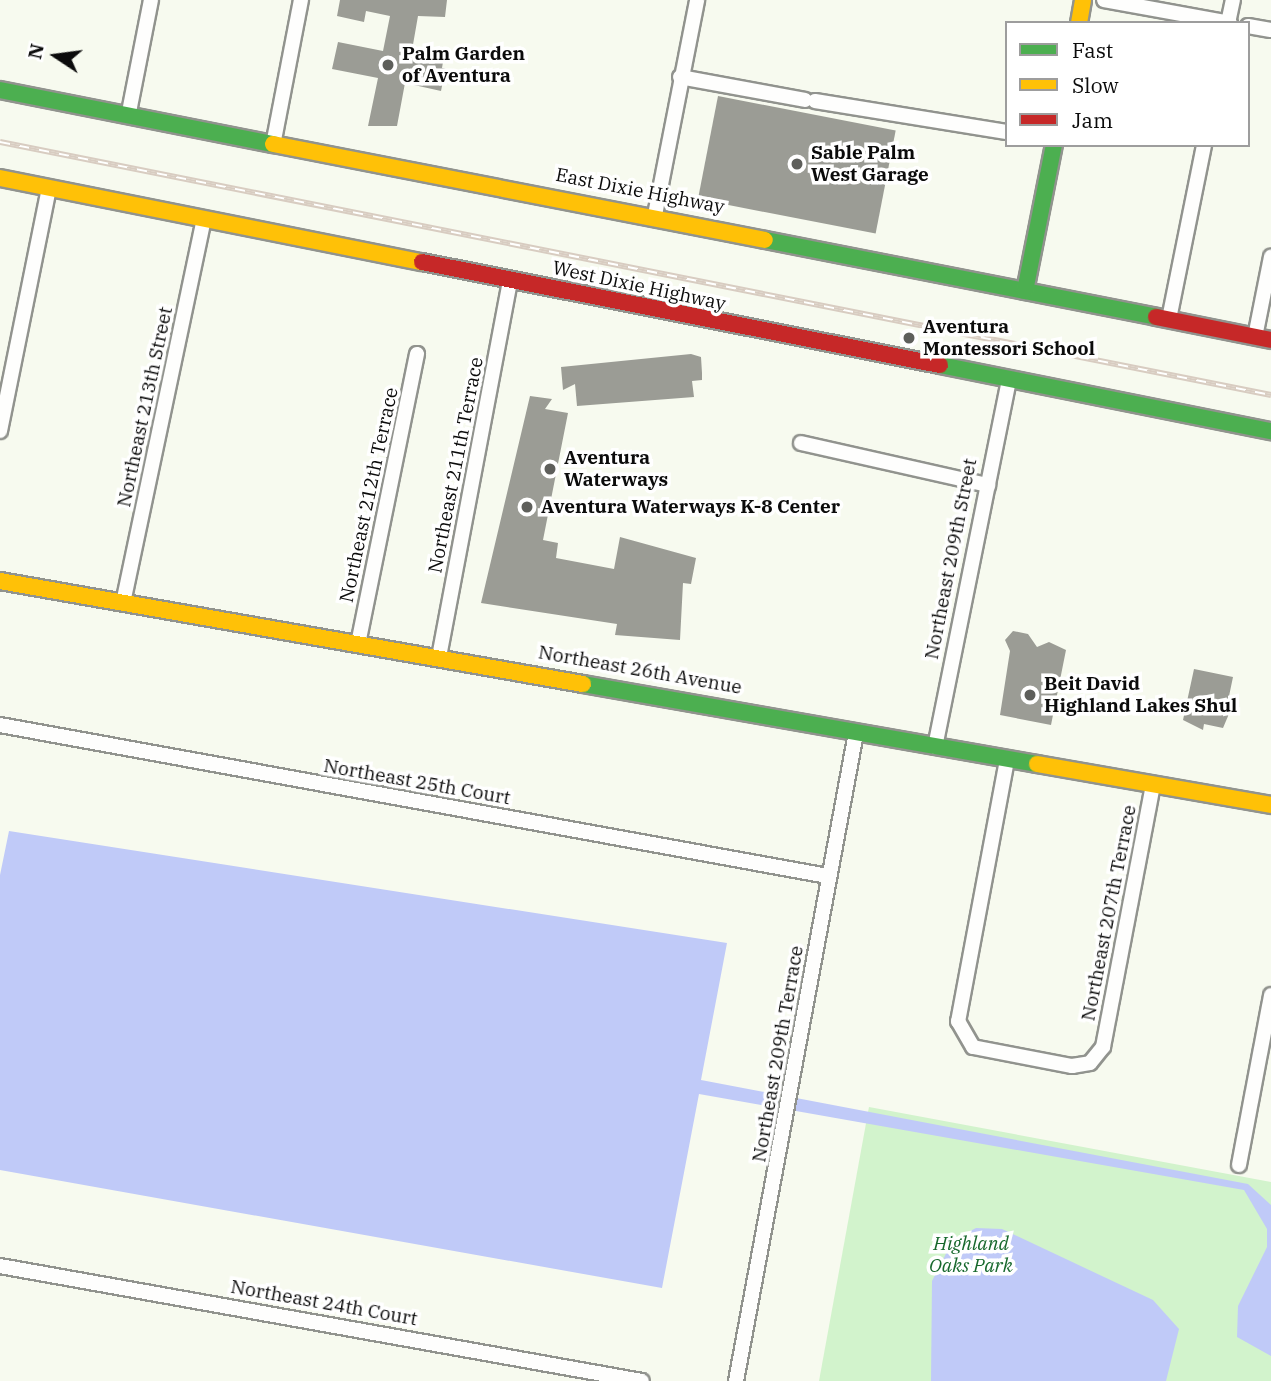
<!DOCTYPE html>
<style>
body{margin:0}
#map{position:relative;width:1271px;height:1381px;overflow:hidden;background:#f7faef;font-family:"IBM Plex Serif",serif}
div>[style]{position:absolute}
.green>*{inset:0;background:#d2f3cc}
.water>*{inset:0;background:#c0caf8}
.building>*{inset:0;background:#9b9c95;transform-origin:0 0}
.roads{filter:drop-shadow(2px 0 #91938e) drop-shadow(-2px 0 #91938e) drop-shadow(0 2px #91938e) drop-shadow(0 -2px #91938e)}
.street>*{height:14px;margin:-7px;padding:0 7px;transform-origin:7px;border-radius:7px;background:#fefefd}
.fast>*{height:16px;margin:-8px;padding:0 8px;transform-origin:8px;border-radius:8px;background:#4caf50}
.slow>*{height:16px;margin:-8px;padding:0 8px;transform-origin:8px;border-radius:8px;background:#ffc107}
.jam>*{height:16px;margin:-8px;padding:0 8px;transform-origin:8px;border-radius:8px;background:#c62828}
.rail>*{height:6px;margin-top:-3px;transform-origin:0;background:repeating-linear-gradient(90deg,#fff 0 10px,#d8ccc1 0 20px);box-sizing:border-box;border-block:2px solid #d8ccc1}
.dots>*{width:19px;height:19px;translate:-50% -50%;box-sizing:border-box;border:4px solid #fff;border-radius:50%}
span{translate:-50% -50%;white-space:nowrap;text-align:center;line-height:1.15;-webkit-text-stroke:7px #fff;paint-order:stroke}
.poi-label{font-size:19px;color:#0b0b0b;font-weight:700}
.left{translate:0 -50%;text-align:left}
.street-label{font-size:19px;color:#0b0b0b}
.park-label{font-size:19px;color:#17682c;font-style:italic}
.legend{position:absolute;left:1005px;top:21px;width:245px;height:126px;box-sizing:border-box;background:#fff;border:2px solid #9d9d9d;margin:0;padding:9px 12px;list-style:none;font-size:21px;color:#0b0b0b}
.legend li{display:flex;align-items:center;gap:14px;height:35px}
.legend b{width:35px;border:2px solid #9d9d9d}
.north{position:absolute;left:21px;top:21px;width:70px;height:70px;-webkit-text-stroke:5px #fff;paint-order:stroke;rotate:283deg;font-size:19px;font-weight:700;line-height:28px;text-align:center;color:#0b0b0b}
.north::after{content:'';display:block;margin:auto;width:24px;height:32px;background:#0b0b0b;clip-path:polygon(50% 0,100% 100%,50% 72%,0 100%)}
</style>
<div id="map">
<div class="green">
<i style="clip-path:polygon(869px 1107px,1271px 1182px,1271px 1381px,819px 1381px)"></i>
</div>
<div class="water">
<i style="clip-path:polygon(9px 831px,727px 943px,701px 1080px,1248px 1184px,1271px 1205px,1271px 1356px,1237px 1337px,1238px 1306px,1267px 1247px,1267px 1229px,1244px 1190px,699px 1094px,662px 1288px,0 1170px,0 875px)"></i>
<i style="clip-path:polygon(976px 1228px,1002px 1229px,1153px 1300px,1179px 1329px,1166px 1381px,931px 1381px,932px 1281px,953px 1240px)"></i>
</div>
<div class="building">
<i style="clip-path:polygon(340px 0,447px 0,445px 17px,418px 16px,411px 56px,443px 62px,442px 68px,453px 71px,450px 82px,443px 81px,441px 91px,405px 83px,397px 126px,368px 126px,378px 78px,332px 69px,338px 42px,383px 51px,390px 16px,366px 11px,364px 22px,337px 16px)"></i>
<i style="left:718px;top:96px;width:181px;height:105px;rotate:11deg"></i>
<i style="clip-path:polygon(691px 354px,701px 357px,702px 373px,702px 380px,692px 381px,694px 397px,577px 406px,575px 384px,563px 390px,561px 367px)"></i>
<i style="clip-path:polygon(530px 396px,552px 399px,545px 409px,568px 413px,543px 540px,558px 543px,556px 558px,614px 569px,620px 537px,696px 558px,691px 584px,683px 583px,680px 640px,615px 635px,617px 624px,481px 603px)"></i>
<i style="clip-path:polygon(1013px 631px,1028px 634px,1037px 647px,1049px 642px,1066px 650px,1051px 725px,1000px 715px,1010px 651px,1005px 640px)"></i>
<i style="clip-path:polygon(1194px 669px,1233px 677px,1228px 701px,1234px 702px,1223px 728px,1204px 724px,1203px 730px,1183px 720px)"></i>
</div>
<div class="roads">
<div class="street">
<i style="left:1104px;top:0;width:128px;rotate:10.3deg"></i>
<i style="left:1228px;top:23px;width:24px;rotate:-78deg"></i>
<i style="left:1248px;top:26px;width:23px;rotate:10deg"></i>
<i style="left:680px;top:77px;width:127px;rotate:10.4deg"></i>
<i style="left:815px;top:101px;width:194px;rotate:9.2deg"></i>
<i style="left:129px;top:112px;width:114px;rotate:-78.9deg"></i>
<i style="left:274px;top:140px;width:143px;rotate:-79.1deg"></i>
<i style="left:655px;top:215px;width:219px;rotate:-78.9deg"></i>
<i style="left:1169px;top:319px;width:177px;rotate:-78.6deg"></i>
<i style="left:1255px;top:337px;width:82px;rotate:-78.7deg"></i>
<i style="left:0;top:431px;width:248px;rotate:-78.6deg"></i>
<i style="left:801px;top:443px;width:192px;rotate:12.7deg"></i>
<i style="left:123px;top:603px;width:391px;rotate:-78.1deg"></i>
<i style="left:358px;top:644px;width:296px;rotate:-78.5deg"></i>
<i style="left:439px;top:657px;width:383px;rotate:-79.3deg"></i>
<i style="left:0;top:725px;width:842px;rotate:10.34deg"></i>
<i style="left:935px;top:747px;width:374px;rotate:-78.6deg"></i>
<i style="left:1007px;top:760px;width:266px;rotate:100.6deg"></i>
<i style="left:958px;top:1021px;width:30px;rotate:60deg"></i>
<i style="left:973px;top:1047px;width:101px;rotate:10.9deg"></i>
<i style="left:1072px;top:1066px;width:18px;rotate:-9deg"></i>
<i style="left:1090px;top:1063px;width:21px;rotate:-51deg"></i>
<i style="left:1103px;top:1047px;width:266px;rotate:-79.2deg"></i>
<i style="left:1239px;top:1165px;width:173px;rotate:-79.3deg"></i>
<i style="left:0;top:1266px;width:652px;rotate:10.16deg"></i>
<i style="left:736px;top:1381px;width:659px;rotate:-79.51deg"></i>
</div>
<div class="fast">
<i style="left:0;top:90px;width:278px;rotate:11.2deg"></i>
<i style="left:765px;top:240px;width:399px;rotate:11.1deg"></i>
<i style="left:1025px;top:291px;width:149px;rotate:-78.8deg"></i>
<i style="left:940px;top:365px;width:338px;rotate:11.3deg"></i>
<i style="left:583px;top:684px;width:461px;rotate:10deg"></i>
</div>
<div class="slow">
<i style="left:1079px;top:23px;width:23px;rotate:-80deg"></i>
<i style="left:273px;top:144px;width:501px;rotate:11.04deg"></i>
<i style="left:0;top:178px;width:430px;rotate:11.3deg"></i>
<i style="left:0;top:581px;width:592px;rotate:10.02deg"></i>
<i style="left:1037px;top:764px;width:238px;rotate:9.9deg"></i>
</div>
<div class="jam">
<i style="left:422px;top:262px;width:528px;rotate:11.25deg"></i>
<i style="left:1156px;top:317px;width:117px;rotate:11.3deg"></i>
</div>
</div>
<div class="rail">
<i style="left:0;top:142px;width:1296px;rotate:11.26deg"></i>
</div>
<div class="dots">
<i style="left:388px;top:65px;background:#5e5f5b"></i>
<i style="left:797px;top:164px;background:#5e5f5b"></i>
<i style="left:909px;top:338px;background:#5e5f5b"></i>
<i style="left:550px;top:469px;background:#5e5f5b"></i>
<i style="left:527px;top:507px;background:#5e5f5b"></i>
<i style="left:1030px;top:695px;background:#5e5f5b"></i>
</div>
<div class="poi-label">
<span class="left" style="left:402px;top:65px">Palm Garden<br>of Aventura</span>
<span class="left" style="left:811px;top:164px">Sable Palm<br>West Garage</span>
<span class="left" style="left:923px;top:338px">Aventura<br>Montessori School</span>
<span class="left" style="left:564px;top:469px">Aventura<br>Waterways</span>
<span class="left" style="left:541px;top:507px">Aventura Waterways K-8 Center</span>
<span class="left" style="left:1044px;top:695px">Beit David<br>Highland Lakes Shul</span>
</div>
<div class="street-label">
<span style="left:640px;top:191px;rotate:11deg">East Dixie Highway</span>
<span style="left:639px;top:286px;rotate:12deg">West Dixie Highway</span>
<span style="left:145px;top:407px;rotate:-78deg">Northeast 213th Street</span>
<span style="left:456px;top:465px;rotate:-79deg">Northeast 211th Terrace</span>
<span style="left:369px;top:495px;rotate:-78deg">Northeast 212th Terrace</span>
<span style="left:951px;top:559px;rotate:-79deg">Northeast 209th Street</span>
<span style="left:640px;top:670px;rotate:10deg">Northeast 26th Avenue</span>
<span style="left:417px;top:782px;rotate:10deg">Northeast 25th Court</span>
<span style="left:1109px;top:913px;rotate:-79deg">Northeast 207th Terrace</span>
<span style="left:778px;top:1054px;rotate:-80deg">Northeast 209th Terrace</span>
<span style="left:324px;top:1303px;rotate:10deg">Northeast 24th Court</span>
</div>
<div class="park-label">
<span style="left:971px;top:1255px">Highland<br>Oaks Park</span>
</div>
<ul class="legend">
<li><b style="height:9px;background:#4caf50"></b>Fast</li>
<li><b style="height:9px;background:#ffc107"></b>Slow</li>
<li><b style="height:9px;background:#c62828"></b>Jam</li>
</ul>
<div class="north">N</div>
</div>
